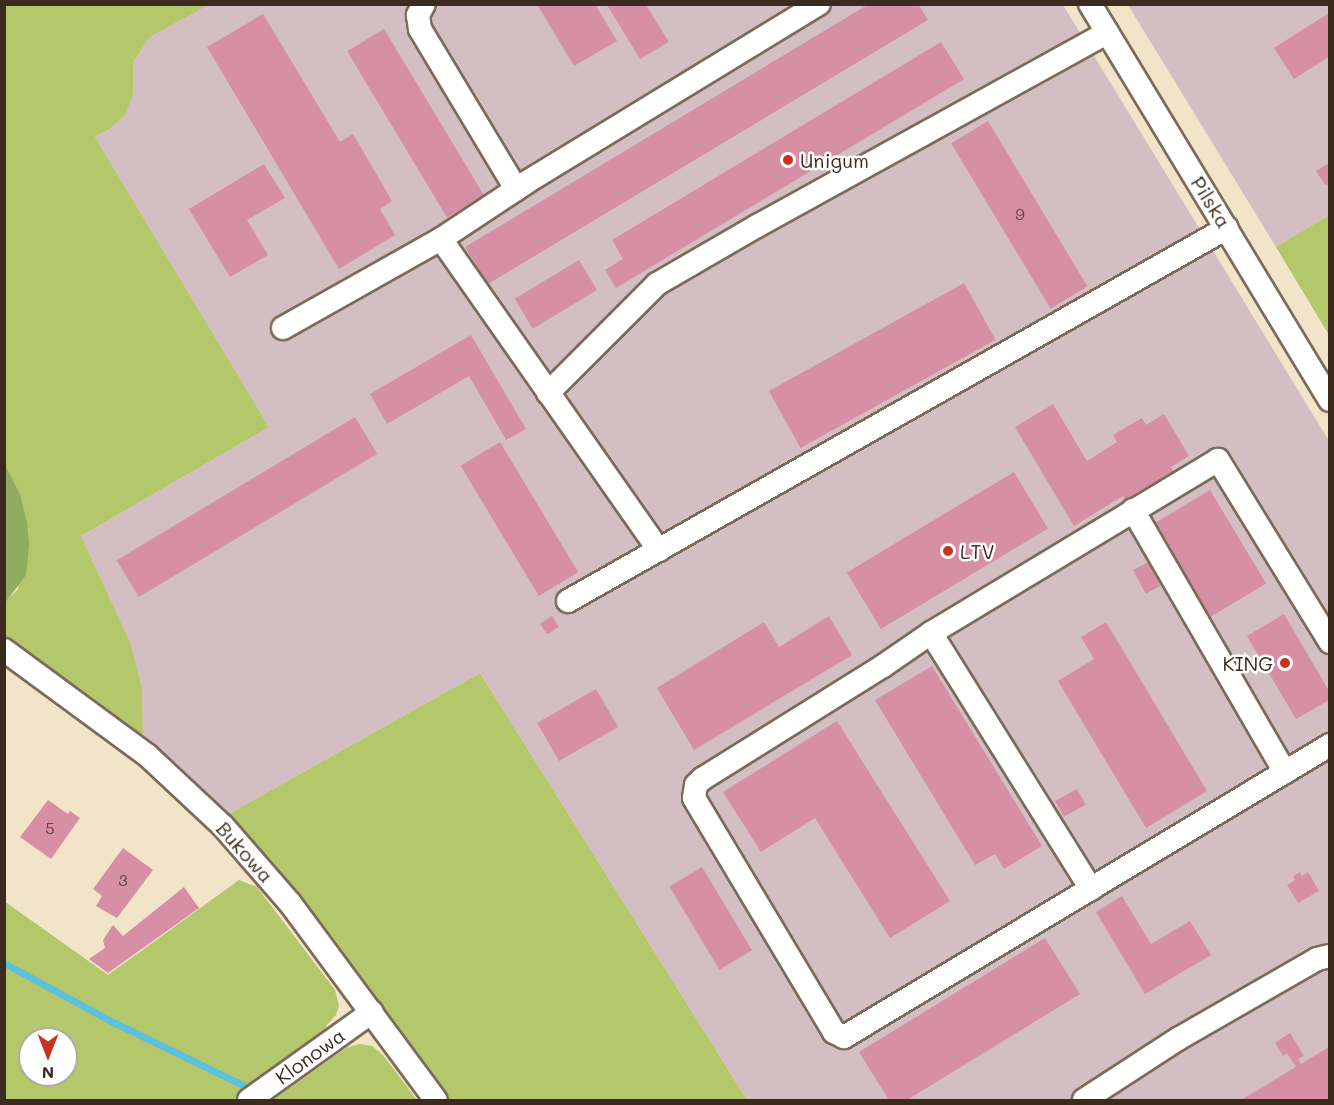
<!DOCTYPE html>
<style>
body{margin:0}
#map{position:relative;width:1334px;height:1105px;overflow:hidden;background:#f2e4c8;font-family:Mali,sans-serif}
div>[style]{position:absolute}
.industrial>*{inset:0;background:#d2bec3}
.green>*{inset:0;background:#b4c76b}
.forest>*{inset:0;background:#8fac5f}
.stream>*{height:7px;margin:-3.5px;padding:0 3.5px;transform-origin:3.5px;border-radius:3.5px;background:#5ec1dc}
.building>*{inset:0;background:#d78fa6;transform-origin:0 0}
.roads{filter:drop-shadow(2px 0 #7b6b5a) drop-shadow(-2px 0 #7b6b5a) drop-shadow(0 2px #7b6b5a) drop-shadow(0 -2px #7b6b5a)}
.minor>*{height:22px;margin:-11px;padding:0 11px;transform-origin:11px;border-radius:11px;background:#fff}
.dots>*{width:16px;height:16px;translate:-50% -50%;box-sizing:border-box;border:3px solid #fff;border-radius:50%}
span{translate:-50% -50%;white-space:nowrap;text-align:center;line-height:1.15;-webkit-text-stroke:5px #fff;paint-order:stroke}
.number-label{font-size:16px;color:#624340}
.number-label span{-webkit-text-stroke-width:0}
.poi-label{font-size:20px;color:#3b2a1e}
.left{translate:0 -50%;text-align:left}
.right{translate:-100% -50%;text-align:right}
.street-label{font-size:20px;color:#3b2a1e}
.frame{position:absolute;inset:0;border:6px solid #3b2a1e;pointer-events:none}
.north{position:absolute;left:18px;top:1027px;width:60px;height:60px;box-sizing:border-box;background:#fff;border:2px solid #b1aaa5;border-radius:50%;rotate:180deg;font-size:16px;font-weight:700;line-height:24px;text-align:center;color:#3b2a1e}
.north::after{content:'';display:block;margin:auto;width:21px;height:27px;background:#c8321e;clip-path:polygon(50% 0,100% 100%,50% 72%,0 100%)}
</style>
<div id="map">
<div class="industrial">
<i style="clip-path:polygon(207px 5px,1063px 5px,1329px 441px,1329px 1100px,747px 1100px,480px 673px,227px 815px,143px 739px,142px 687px,131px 644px,81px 536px,269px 427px,95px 137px,108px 130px,133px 94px,133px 62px,150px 37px)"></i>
<i style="clip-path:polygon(1128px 5px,1329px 5px,1329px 215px,1276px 247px)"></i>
</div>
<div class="green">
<i style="clip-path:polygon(5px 5px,208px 5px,150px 37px,133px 62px,133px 94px,125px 115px,108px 130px,95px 137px,269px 427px,81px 536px,131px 644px,142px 687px,143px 739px,5px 638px,4px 603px,18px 589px,20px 494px,4px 465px)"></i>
<i style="clip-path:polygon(1329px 215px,1329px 335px,1276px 247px)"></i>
<i style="clip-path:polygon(480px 673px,747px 1100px,449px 1100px,299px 897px,227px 815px)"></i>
<i style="clip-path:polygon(evenodd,239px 880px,257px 887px,335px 990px,339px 1006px,336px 1015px,326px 1026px,330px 1032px,234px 1100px,5px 1100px,4px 901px,108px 975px,239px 880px,30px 1039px,66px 1039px,66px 1075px,30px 1075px,30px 1039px)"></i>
<i style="clip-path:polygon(359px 1044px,372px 1046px,383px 1055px,417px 1100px,273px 1100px,346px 1048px)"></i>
</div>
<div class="forest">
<i style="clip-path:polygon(5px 465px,20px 494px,27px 522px,29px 546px,26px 575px,5px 603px)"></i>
</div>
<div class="stream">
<i style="left:4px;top:963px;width:122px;rotate:28.5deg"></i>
<i style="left:111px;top:1021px;width:149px;rotate:25.9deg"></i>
</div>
<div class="building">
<i style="clip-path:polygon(537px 4px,595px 4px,617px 41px,574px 66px)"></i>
<i style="clip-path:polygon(869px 4px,918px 4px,928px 20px,488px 284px,465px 247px)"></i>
<i style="clip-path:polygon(607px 5px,646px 5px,669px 42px,640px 59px)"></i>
<i style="clip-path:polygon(1329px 13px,1329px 57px,1294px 79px,1274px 48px)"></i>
<i style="clip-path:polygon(263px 14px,340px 142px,353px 134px,392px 201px,380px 209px,395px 235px,339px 269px,207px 47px)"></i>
<i style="left:384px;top:29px;width:194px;height:43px;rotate:59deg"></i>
<i style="clip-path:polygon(941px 42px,964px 79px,616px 288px,605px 270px,623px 259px,612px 240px)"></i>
<i style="left:988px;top:121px;width:193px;height:43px;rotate:59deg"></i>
<i style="clip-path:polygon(1329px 163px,1329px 184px,1326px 186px,1316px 171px)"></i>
<i style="clip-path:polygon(264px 164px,285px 198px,247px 220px,268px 255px,230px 277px,189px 209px)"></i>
<i style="left:579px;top:260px;width:35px;height:75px;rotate:59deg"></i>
<i style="left:964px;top:283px;width:65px;height:223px;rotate:61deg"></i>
<i style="clip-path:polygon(471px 335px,526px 429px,506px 440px,469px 376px,387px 424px,370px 394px)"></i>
<i style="clip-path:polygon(1053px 404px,1087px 461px,1117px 442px,1113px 435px,1142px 418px,1146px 425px,1164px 414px,1189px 456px,1171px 467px,1175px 474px,1127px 503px,1123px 496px,1074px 526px,1015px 427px)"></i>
<i style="left:355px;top:417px;width:43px;height:278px;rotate:59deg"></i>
<i style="left:500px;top:442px;width:152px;height:46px;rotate:59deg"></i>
<i style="left:1014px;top:472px;width:66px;height:195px;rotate:59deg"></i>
<i style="left:1210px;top:490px;width:109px;height:66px;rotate:59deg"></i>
<i style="left:1148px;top:562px;width:27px;height:17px;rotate:62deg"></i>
<i style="clip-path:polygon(1284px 614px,1329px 691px,1329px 700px,1296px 719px,1247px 636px)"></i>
<i style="left:552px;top:616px;width:13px;height:14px;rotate:58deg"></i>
<i style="clip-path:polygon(829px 616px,852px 655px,694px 750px,657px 688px,764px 622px,779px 647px)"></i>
<i style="clip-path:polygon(1106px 622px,1207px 791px,1146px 828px,1058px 681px,1094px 659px,1081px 637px)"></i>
<i style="clip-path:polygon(932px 666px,1042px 846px,1004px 869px,995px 854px,975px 865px,875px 700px)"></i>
<i style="left:596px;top:689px;width:44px;height:68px;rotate:60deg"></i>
<i style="clip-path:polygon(837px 721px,950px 901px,890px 938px,815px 818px,761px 852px,723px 792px)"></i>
<i style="left:1077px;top:789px;width:18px;height:25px;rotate:61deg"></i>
<i style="clip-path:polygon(48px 800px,68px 814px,70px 811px,80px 818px,51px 859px,20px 837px)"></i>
<i style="clip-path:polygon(123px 848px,153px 870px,117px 918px,96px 906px,102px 896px,93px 889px)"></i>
<i style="left:702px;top:867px;width:97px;height:38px;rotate:59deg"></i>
<i style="clip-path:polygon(1300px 872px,1302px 876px,1308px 872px,1319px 891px,1298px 903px,1287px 885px,1295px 880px,1293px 876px)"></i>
<i style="clip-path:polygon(184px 887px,199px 908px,108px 973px,89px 959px,105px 948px,103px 940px,113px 925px,123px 936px)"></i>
<i style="clip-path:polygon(1122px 896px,1151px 944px,1190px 921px,1211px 955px,1145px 994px,1096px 912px)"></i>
<i style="clip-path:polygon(1045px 938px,1080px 994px,907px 1100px,889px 1100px,859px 1052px)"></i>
<i style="clip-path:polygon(1290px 1033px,1304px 1056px,1298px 1059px,1301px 1064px,1329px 1047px,1329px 1100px,1241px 1100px,1296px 1067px,1287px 1053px,1283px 1056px,1275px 1043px)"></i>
</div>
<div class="roads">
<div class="minor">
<i style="left:424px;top:4px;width:13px;rotate:119deg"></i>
<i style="left:418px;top:15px;width:14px;rotate:82deg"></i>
<i style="left:420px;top:29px;width:187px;rotate:59deg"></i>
<i style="left:1090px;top:4px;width:463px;rotate:58.8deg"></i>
<i style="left:441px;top:239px;width:380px;rotate:55deg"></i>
<i style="left:283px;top:328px;width:181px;rotate:-29.4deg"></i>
<i style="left:441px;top:239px;width:103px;rotate:-33.5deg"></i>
<i style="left:527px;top:182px;width:342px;rotate:-31.4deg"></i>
<i style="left:548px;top:393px;width:154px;rotate:-45deg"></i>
<i style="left:657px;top:284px;width:116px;rotate:-30.1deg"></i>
<i style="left:757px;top:226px;width:400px;rotate:-28.9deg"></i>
<i style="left:1133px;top:510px;width:303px;rotate:59.9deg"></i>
<i style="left:568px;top:601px;width:757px;rotate:-29.51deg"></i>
<i style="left:931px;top:633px;width:302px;rotate:58deg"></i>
<i style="left:1330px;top:642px;width:214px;rotate:-121.6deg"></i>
<i style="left:1218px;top:460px;width:335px;rotate:148.9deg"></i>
<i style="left:931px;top:633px;width:58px;rotate:145.5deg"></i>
<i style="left:883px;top:666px;width:213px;rotate:148deg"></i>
<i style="left:702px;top:779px;width:8px;rotate:135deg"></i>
<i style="left:696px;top:785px;width:13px;rotate:99deg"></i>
<i style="left:694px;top:798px;width:273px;rotate:59.1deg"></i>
<i style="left:834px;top:1032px;width:11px;rotate:27deg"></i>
<i style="left:844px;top:1037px;width:567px;rotate:-31deg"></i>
<i style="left:4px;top:650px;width:177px;rotate:36.3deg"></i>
<i style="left:147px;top:755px;width:104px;rotate:43.1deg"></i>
<i style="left:223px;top:826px;width:102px;rotate:49deg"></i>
<i style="left:290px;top:903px;width:245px;rotate:53.5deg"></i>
<i style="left:249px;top:1100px;width:151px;rotate:-35.6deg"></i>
<i style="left:1084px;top:1100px;width:112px;rotate:-33deg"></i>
<i style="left:1178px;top:1039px;width:160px;rotate:-29.9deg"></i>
<i style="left:1317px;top:959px;width:13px;rotate:-13deg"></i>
</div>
</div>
<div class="dots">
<i style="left:788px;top:160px;background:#c8321e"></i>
<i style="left:948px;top:551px;background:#c8321e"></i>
<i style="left:1285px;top:663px;background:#c8321e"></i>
</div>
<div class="number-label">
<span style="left:1020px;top:214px">9</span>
<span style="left:50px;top:828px">5</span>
<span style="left:123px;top:880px">3</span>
</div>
<div class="poi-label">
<span class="left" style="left:800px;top:160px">Unigum</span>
<span class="left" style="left:960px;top:551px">LTV</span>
<span class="right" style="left:1273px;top:663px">KING</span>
</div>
<div class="street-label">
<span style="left:1211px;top:202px;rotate:58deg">Pilska</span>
<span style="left:245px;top:852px;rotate:48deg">Bukowa</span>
<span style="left:310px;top:1056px;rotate:-36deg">Klonowa</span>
</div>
<div class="frame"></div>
<div class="north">N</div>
</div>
